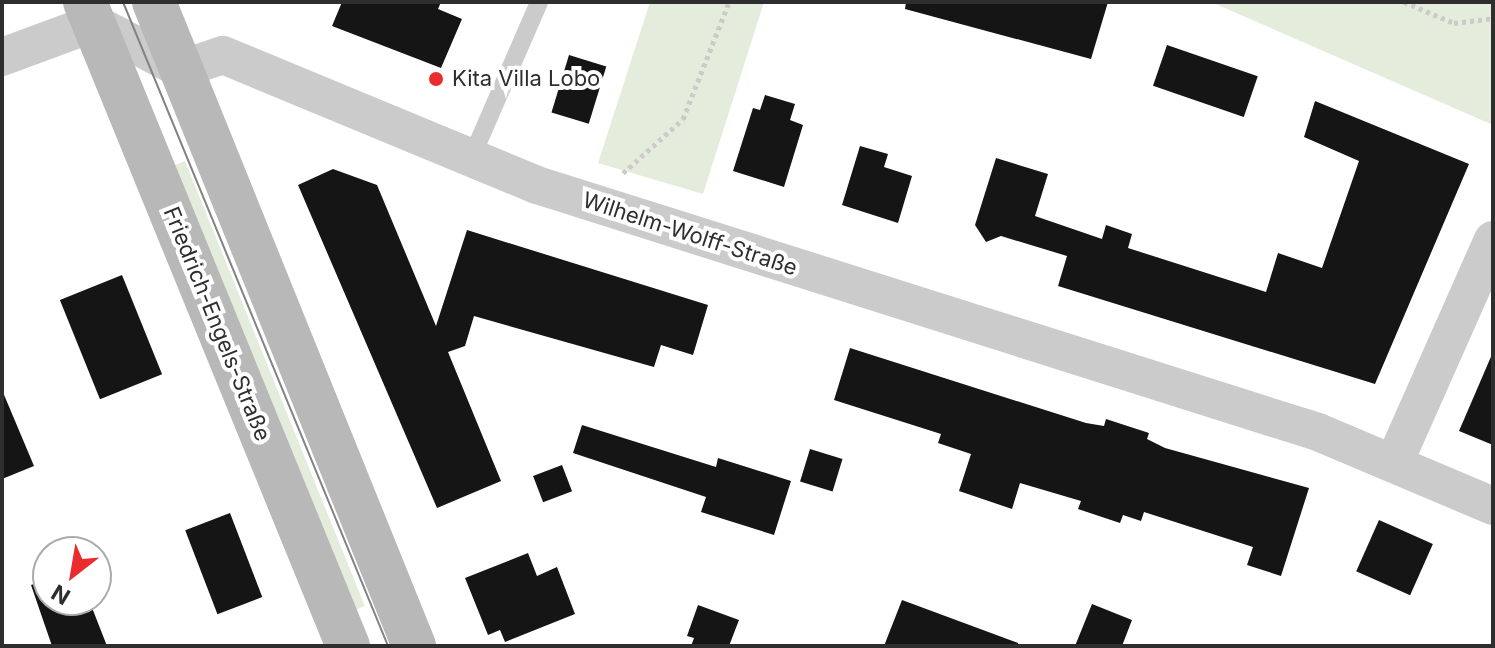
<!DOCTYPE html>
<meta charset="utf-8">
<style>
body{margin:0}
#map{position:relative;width:1495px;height:648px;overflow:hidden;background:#fff;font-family:Inter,sans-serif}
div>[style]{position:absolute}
.green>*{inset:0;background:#e4ecdc;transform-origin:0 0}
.building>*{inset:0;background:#151515;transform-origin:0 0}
.path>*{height:5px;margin-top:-2.5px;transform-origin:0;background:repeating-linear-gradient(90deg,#cbcbcb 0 4px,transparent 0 8px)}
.service>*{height:18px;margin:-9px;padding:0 9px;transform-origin:9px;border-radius:9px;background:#cbcbcb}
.minor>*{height:38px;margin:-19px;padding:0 19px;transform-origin:19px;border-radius:19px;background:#cbcbcb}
.secondary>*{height:44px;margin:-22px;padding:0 22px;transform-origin:22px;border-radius:22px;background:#b8b8b8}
.tram>*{height:2px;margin:-1px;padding:0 1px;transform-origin:1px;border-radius:1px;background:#838383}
.dots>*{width:22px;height:22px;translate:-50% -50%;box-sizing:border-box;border:4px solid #fff;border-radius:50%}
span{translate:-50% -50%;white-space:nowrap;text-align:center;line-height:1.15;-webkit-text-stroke:8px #fff;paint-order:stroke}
.poi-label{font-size:22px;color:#2e2e2e}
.left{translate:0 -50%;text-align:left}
.street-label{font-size:22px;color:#2e2e2e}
.frame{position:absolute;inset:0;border:4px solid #2e2e2e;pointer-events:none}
.north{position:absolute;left:32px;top:536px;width:80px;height:80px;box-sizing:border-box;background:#fff;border:2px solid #ababab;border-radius:50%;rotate:211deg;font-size:22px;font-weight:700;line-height:32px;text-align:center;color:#2e2e2e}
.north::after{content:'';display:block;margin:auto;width:28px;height:36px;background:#ea2c2e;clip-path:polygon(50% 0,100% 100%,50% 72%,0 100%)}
</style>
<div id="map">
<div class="green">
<i style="clip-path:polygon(650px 2px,764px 2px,703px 194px,598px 163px)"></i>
<i style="clip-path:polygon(1211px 2px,1493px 2px,1493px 125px)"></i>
<i style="left:185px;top:161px;width:480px;height:17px;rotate:68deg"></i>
</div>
<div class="building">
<i style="clip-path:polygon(342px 2px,441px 2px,438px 9px,462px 19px,441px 68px,332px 26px)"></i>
<i style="clip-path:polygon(906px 2px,1108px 2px,1091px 59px,905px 9px)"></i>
<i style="left:1167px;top:45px;width:96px;height:43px;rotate:19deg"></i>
<i style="left:569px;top:55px;width:39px;height:60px;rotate:17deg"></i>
<i style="clip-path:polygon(765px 95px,795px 104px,790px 120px,803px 125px,784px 187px,733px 171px,753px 108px,760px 110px)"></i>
<i style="clip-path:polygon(1315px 101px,1469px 164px,1375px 384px,1058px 286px,1067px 256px,1001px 236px,986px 242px,975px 225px,996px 158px,1048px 174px,1035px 216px,1102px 239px,1106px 225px,1132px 234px,1128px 248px,1266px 292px,1278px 253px,1322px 268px,1359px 161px,1304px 137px)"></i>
<i style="clip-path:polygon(860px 146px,888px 154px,884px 167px,912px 176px,898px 223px,842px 205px)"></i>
<i style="clip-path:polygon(333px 169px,377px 185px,436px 326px,467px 230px,708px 305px,693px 355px,661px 345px,654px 367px,474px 316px,465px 346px,448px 352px,501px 481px,437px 508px,298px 185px)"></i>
<i style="left:122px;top:275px;width:107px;height:67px;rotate:68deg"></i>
<i style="clip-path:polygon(850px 348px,1086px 423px,1104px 426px,1106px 419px,1149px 433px,1147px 439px,1165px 448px,1309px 488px,1281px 576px,1247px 565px,1253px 547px,1144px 512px,1141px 521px,1123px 515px,1120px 523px,1078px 509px,1081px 501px,1020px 483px,1012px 509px,959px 491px,971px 454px,938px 443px,941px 434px,834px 400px)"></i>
<i style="clip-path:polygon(1493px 352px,1493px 445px,1459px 431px)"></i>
<i style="clip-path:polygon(2px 390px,34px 466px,2px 479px)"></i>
<i style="clip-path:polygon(582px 425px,716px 467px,718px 458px,791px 481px,774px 535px,701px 512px,706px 497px,573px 453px)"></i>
<i style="left:810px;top:449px;width:34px;height:34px;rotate:17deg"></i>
<i style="left:562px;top:465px;width:28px;height:31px;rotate:69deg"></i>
<i style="left:230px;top:513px;width:90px;height:48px;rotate:69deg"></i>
<i style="left:1379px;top:520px;width:59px;height:56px;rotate:24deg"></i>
<i style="clip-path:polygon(528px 553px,537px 576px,557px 567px,575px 614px,505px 642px,500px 630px,488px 635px,465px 578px)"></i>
<i style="clip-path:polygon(48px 579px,48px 600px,89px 600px,107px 646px,52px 646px,31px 585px)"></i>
<i style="clip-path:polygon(902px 600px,1018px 643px,1018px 646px,884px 646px)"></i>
<i style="clip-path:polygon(1092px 604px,1132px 620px,1122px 646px,1075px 646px)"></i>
<i style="clip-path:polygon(698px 605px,739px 620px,729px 646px,691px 646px,694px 638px,687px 636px)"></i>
</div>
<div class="path">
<i style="left:1404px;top:2px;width:54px;rotate:22.8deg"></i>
<i style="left:1454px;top:23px;width:39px;rotate:-7deg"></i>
<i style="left:623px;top:173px;width:81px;rotate:-42deg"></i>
<i style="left:683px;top:119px;width:126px;rotate:-68.5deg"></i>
</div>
<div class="service">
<i style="left:470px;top:161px;width:173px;rotate:-66.5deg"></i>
</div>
<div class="minor">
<i style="left:2px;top:57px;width:98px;rotate:-20.3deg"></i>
<i style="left:94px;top:23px;width:98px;rotate:27.9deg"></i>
<i style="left:181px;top:69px;width:44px;rotate:-18.4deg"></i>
<i style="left:223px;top:55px;width:340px;rotate:22.5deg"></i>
<i style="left:537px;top:185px;width:819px;rotate:17.55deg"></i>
<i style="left:1318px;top:432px;width:190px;rotate:22.9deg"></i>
<i style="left:1394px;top:463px;width:244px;rotate:-66.1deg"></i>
</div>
<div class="secondary">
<i style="left:85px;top:2px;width:696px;rotate:67.79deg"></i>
<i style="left:154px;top:2px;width:695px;rotate:68.01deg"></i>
</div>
<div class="tram">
<i style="left:123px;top:2px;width:696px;rotate:67.63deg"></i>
</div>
<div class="dots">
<i style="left:436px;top:79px;background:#ea2c2e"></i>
</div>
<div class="poi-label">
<span class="left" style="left:452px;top:79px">Kita Villa Lobo</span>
</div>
<div class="street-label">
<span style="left:690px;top:234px;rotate:18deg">Wilhelm-Wolff-Straße</span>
<span style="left:217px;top:324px;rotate:68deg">Friedrich-Engels-Straße</span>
</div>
<div class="frame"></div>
<div class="north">N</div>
</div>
